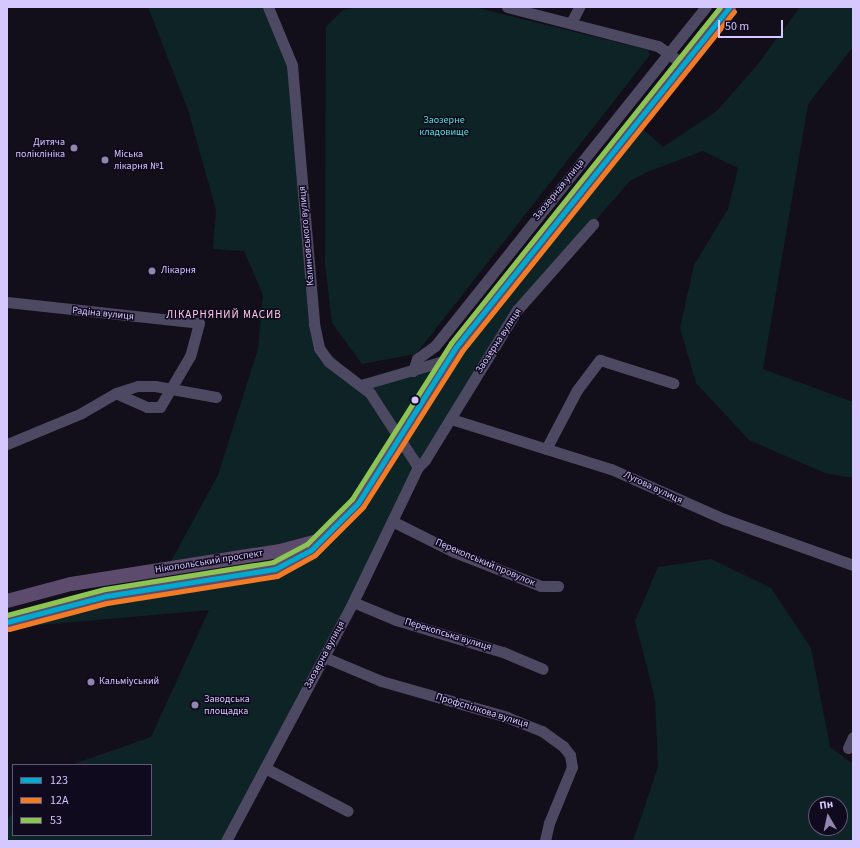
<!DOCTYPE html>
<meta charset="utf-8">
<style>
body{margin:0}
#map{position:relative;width:860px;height:848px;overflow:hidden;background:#120e1a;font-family:"Source Sans 3",sans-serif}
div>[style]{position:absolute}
.green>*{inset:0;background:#0e2326}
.minor>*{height:11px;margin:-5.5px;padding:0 5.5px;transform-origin:5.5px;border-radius:5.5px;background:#4e4963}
.major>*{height:14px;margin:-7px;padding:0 7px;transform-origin:7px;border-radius:7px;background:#5d4b6d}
.bus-1>*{height:5px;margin:-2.5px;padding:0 2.5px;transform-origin:2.5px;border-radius:2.5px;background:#00a9ce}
.bus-2>*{height:5px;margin:-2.5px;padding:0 2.5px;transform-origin:2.5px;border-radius:2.5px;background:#f37b24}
.bus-3>*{height:5px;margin:-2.5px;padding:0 2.5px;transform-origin:2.5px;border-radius:2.5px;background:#8cc552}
.dots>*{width:11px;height:11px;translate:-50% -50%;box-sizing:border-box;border:2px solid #100a1e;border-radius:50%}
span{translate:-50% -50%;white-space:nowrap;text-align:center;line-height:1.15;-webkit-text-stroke:3px #100a1e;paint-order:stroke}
.park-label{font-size:10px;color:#4ce6d4}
.poi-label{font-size:10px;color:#d5c7ff}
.right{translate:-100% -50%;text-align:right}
.left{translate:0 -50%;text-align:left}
.street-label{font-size:10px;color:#d5c7ff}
.neighbourhood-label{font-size:11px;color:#ffc9e5;letter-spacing:1px}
.frame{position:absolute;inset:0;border:8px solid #d5c7ff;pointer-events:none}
.legend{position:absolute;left:12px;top:764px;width:140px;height:72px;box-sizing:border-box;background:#100a1e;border:1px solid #5f5678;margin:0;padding:5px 7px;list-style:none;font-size:12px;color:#d5c7ff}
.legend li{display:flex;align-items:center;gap:8px;height:20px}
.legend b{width:20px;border:1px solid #5f5678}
.north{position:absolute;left:808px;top:796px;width:40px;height:40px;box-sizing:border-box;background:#100a1e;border:1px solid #5f5678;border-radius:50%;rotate:351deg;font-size:11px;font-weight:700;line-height:16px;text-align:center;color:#d5c7ff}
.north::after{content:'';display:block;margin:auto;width:14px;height:18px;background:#9186af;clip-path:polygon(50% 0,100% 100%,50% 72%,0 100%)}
.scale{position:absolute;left:718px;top:20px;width:65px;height:18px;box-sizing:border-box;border:2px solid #d5c7ff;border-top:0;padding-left:5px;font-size:12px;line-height:14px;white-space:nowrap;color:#d5c7ff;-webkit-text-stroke:3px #100a1e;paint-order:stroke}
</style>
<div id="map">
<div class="green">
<i style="clip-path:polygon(148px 7px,273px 7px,290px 48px,313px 325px,322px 345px,357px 380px,395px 435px,355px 497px,316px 537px,169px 565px,218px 475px,258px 349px,263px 295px,244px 251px,213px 249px,216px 210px,188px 110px)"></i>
<i style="clip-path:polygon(357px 7px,474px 7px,648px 50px,650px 55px,416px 354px,362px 364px,332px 323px,325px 264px,326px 27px,343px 10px)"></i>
<i style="clip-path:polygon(800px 7px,853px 7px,853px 47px,808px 104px,763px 369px,853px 402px,853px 478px,825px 473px,749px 440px,696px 383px,680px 328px,694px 265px,728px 209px,738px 168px,703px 151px,647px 172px,630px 181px,517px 310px,425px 460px,226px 841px,7px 841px,7px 820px,13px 813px,13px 835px,151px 835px,151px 765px,71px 765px,151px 737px,209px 610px,7px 628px,107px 600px,275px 572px,327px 536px,438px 378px,636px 123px,663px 147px,717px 111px,758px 64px)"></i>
<i style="clip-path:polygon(446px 355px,398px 428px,366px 381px)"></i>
<i style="clip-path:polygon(evenodd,711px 559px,771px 588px,811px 648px,830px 747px,853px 764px,853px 841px,633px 841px,658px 767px,655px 699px,635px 621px,658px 567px,711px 559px,816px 804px,840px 804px,840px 828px,816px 828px,816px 804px)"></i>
</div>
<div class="minor">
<i style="left:268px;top:7px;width:63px;rotate:67.5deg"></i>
<i style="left:292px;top:65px;width:260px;rotate:85.1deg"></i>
<i style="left:314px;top:324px;width:25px;rotate:78deg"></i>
<i style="left:319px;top:348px;width:16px;rotate:55deg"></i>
<i style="left:328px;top:361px;width:53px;rotate:37.3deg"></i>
<i style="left:370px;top:393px;width:88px;rotate:57deg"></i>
<i style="left:507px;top:7px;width:156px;rotate:14.5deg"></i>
<i style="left:658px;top:46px;width:31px;rotate:36deg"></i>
<i style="left:571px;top:23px;width:18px;rotate:-63deg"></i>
<i style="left:7px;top:302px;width:193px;rotate:6.2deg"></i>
<i style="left:199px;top:323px;width:34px;rotate:105deg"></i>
<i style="left:190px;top:356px;width:59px;rotate:120.5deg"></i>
<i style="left:160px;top:407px;width:13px;rotate:180deg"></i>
<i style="left:147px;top:407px;width:34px;rotate:-156deg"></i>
<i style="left:116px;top:393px;width:39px;rotate:150deg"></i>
<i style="left:82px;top:413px;width:81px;rotate:157.5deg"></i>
<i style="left:413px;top:371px;width:13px;rotate:-72deg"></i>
<i style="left:417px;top:359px;width:22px;rotate:-36deg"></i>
<i style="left:435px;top:346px;width:434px;rotate:-51.4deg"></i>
<i style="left:361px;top:385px;width:90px;rotate:-16.2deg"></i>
<i style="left:116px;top:393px;width:23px;rotate:-18deg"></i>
<i style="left:138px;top:386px;width:17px"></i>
<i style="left:155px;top:386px;width:62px;rotate:10.2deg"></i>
<i style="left:451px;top:419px;width:168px;rotate:17.4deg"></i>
<i style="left:611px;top:469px;width:124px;rotate:23.9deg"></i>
<i style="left:724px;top:519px;width:137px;rotate:19.6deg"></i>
<i style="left:546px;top:449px;width:67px;rotate:-62.3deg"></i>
<i style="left:577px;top:390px;width:38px;rotate:-53deg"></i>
<i style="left:600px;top:360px;width:77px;rotate:17.5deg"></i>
<i style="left:392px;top:521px;width:69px;rotate:26.6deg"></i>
<i style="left:454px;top:552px;width:93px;rotate:21.3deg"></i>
<i style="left:541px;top:586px;width:17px"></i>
<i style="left:353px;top:602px;width:47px;rotate:22.7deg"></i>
<i style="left:396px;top:620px;width:112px;rotate:16.7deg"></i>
<i style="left:503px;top:652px;width:43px;rotate:23deg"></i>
<i style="left:324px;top:657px;width:62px;rotate:22.8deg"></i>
<i style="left:381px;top:681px;width:131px;rotate:15.9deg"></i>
<i style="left:507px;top:717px;width:38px;rotate:22deg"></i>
<i style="left:542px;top:731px;width:26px;rotate:36deg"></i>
<i style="left:563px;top:746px;width:11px;rotate:52deg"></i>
<i style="left:570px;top:755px;width:12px;rotate:81deg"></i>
<i style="left:572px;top:767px;width:61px;rotate:112.3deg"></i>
<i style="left:549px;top:823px;width:18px;rotate:103deg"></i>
<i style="left:848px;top:748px;width:12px;rotate:-66deg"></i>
<i style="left:265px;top:768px;width:93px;rotate:27.4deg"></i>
<i style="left:226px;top:841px;width:271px;rotate:-62deg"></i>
<i style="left:353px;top:602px;width:150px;rotate:-64.3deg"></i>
<i style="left:418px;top:467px;width:10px;rotate:-45deg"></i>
<i style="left:425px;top:460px;width:176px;rotate:-58.5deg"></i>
<i style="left:517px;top:310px;width:115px;rotate:-48.5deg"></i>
</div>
<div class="major">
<i style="left:7px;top:601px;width:66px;rotate:-14.9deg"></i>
<i style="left:71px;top:584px;width:212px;rotate:-9deg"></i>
<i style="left:280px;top:551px;width:39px;rotate:-15deg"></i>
<i style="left:7px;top:622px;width:102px;rotate:-14.7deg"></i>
<i style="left:106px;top:596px;width:171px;rotate:-9.1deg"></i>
<i style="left:275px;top:569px;width:41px;rotate:-27.8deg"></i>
<i style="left:311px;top:550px;width:66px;rotate:-45deg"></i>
<i style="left:358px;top:503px;width:184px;rotate:-57.9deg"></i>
<i style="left:456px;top:347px;width:436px;rotate:-51.2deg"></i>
</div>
<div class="bus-1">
<i style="left:7px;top:622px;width:102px;rotate:-14.7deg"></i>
<i style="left:106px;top:596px;width:171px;rotate:-9.1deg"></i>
<i style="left:275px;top:569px;width:41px;rotate:-27.8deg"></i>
<i style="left:311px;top:550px;width:66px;rotate:-45deg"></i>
<i style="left:358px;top:503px;width:184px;rotate:-57.9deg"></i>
<i style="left:456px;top:347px;width:436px;rotate:-51.2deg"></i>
</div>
<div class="bus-2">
<i style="left:9px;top:629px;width:101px;rotate:-14.9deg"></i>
<i style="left:107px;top:603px;width:172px;rotate:-9deg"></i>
<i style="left:277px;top:576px;width:43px;rotate:-28.9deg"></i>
<i style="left:315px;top:555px;width:68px;rotate:-45deg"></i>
<i style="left:363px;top:507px;width:185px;rotate:-57.6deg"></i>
<i style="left:462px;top:351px;width:435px;rotate:-51.3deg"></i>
</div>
<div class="bus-3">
<i style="left:7px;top:615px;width:101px;rotate:-14.9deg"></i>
<i style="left:105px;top:589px;width:170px;rotate:-9.1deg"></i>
<i style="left:273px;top:562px;width:38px;rotate:-28deg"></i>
<i style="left:307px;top:544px;width:64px;rotate:-45deg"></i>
<i style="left:352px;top:499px;width:185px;rotate:-57.6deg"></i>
<i style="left:451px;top:343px;width:430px;rotate:-51.3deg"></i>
</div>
<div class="dots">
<i style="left:74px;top:148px;background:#9186af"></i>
<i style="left:105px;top:160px;background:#9186af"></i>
<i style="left:152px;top:271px;background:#9186af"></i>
<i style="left:415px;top:400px;background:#d5c7ff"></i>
<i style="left:91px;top:682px;background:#9186af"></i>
<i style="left:195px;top:705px;background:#9186af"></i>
</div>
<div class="park-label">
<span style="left:444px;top:126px">Заозерне<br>кладовище</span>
</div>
<div class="poi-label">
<span class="right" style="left:65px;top:148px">Дитяча<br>поліклініка</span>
<span class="left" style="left:114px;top:160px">Міська<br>лікарня №1</span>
<span class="left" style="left:161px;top:271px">Лікарня</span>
<span class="left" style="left:99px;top:682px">Кальміуський</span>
<span class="left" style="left:204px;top:705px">Заводська<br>площадка</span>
</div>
<div class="street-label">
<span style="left:559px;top:190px;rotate:-51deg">Заозерная улица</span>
<span style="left:307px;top:236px;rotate:-95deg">Калиновського вулиця</span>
<span style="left:103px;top:314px;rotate:6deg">Радіна вулиця</span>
<span style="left:499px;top:341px;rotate:-57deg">Заозерна вулиця</span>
<span style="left:653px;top:488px;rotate:25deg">Лугова вулиця</span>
<span style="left:209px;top:562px;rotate:-9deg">Нікопольський проспект</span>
<span style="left:485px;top:563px;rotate:23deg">Перекопський провулок</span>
<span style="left:448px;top:635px;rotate:17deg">Перекопська вулиця</span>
<span style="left:325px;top:655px;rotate:-62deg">Заозерна вулиця</span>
<span style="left:482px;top:711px;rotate:17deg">Профспілкова вулиця</span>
</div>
<div class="neighbourhood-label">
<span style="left:224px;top:315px">ЛІКАРНЯНИЙ МАСИВ</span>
</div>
<div class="frame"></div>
<ul class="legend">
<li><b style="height:5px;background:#00a9ce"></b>123</li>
<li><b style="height:5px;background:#f37b24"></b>12А</li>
<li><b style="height:5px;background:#8cc552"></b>53</li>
</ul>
<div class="north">Пн</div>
<div class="scale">50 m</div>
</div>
